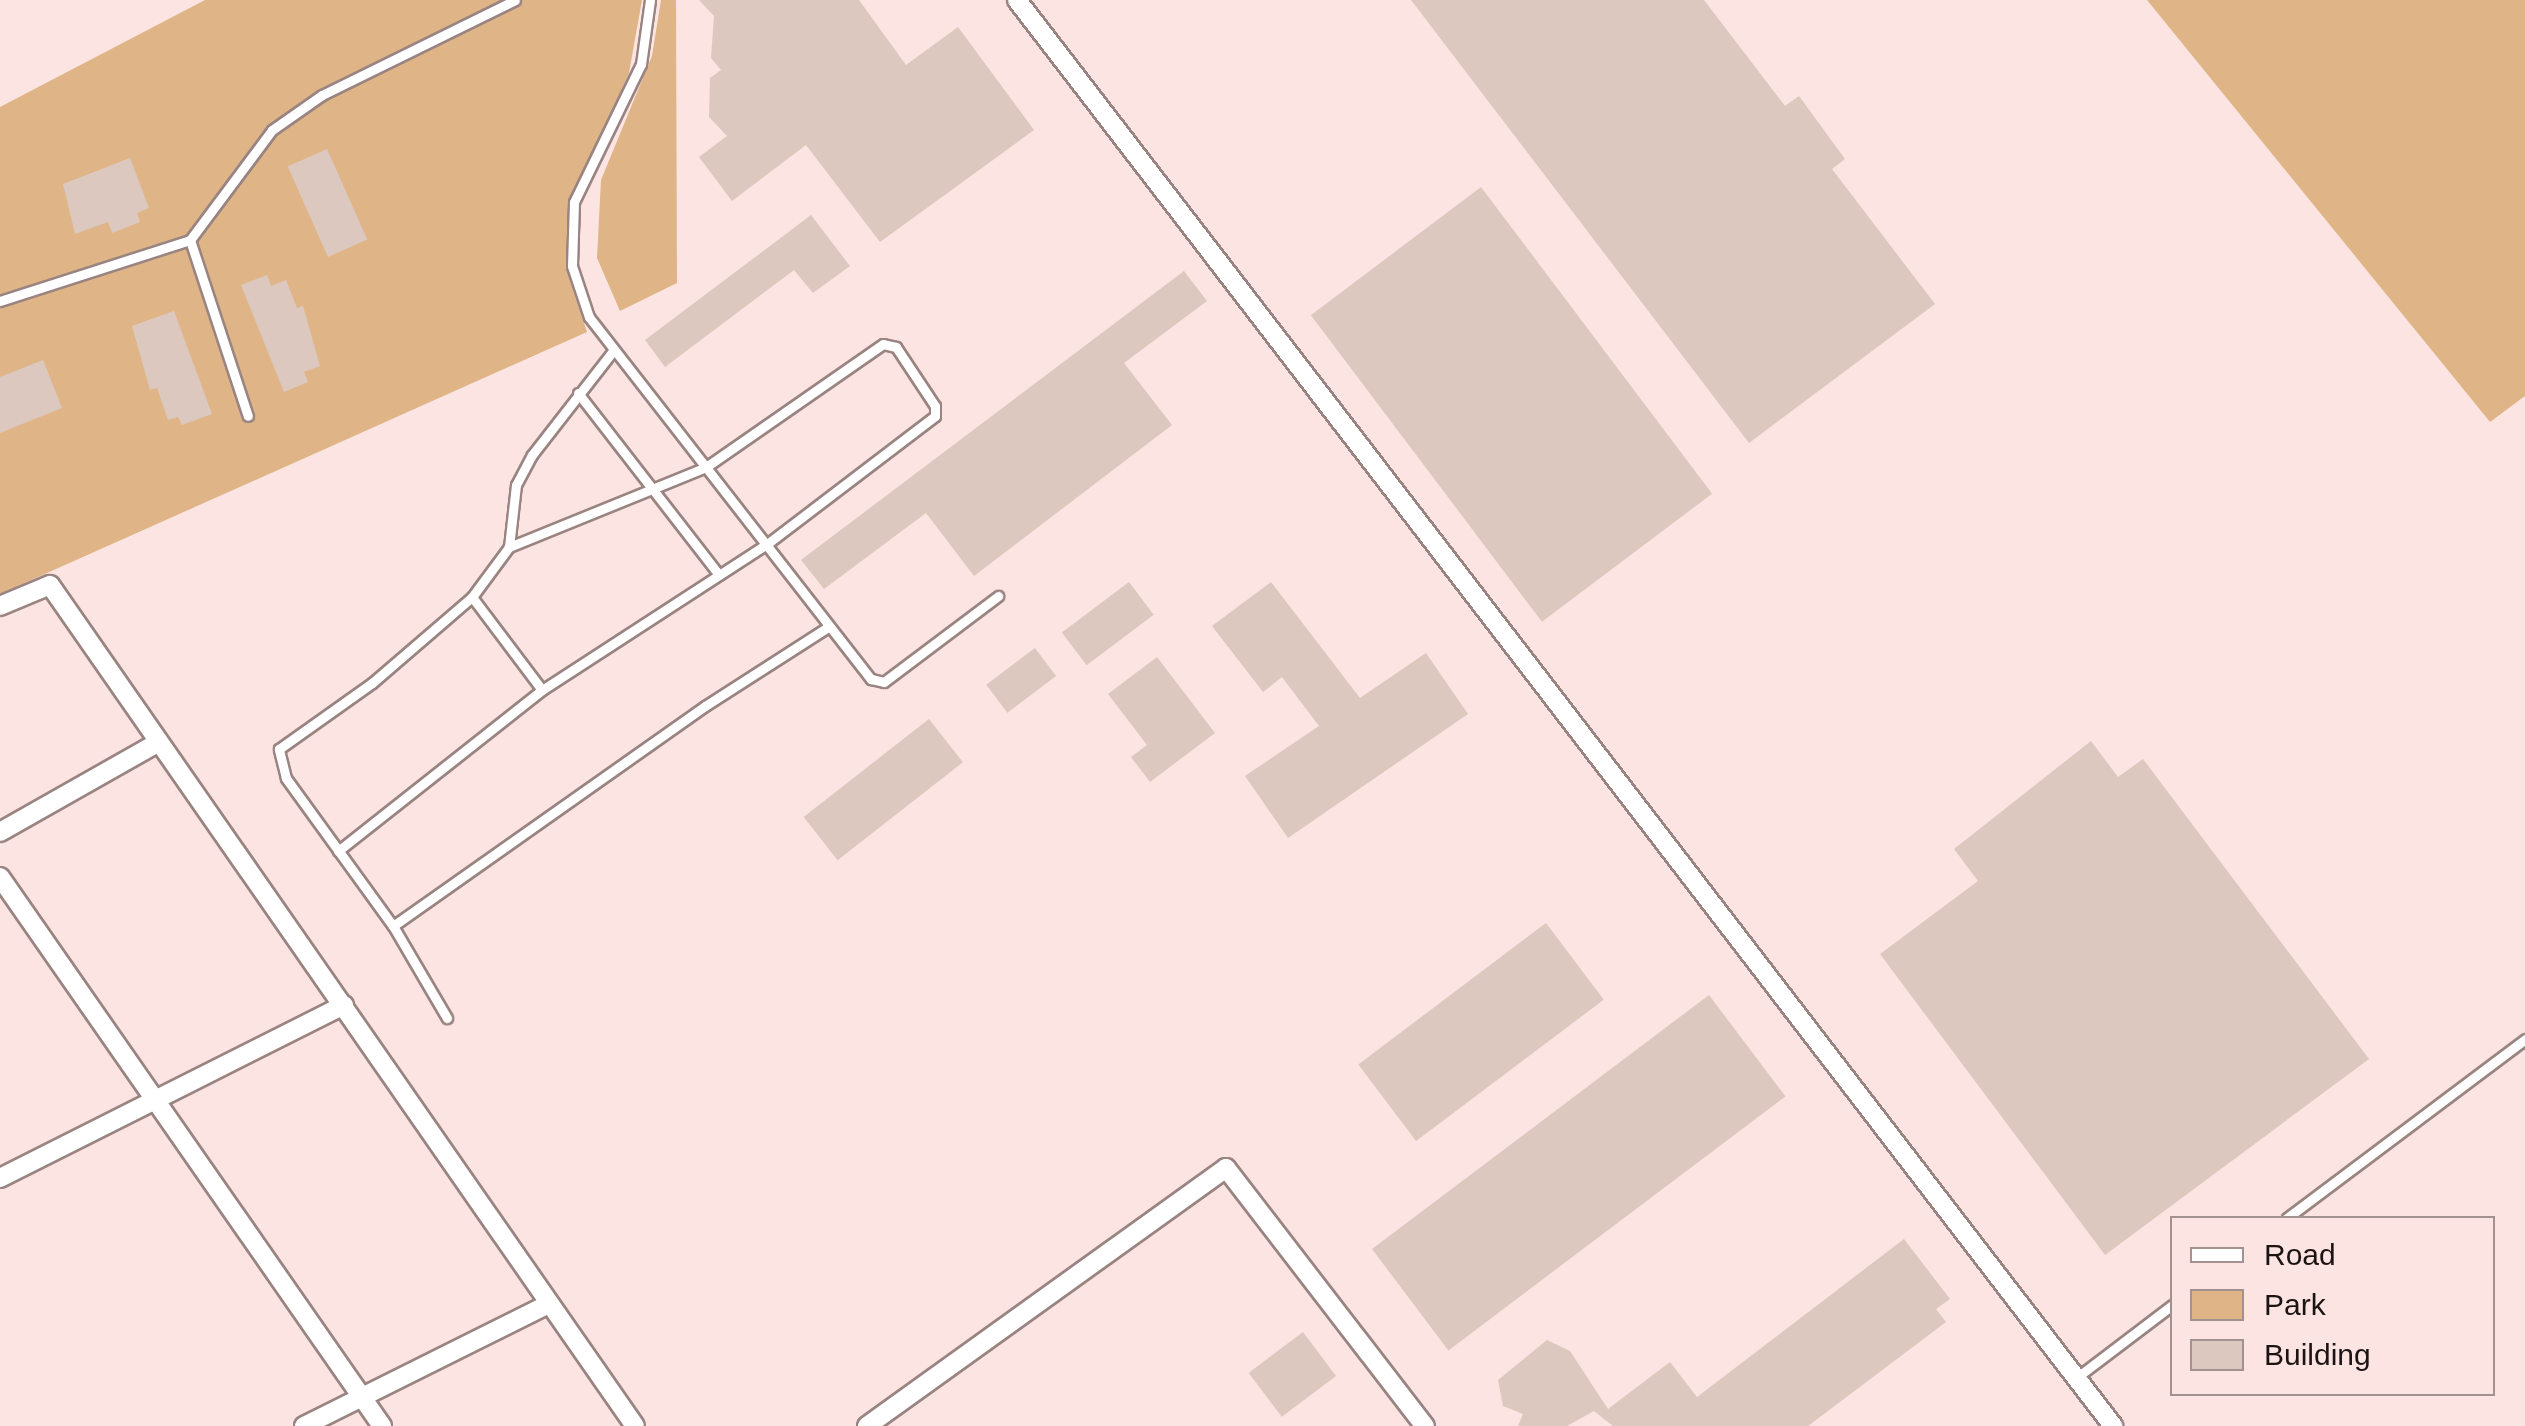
<!DOCTYPE html>
<style>
body{margin:0}
#map{position:relative;width:2525px;height:1426px;overflow:hidden;background:#fbe4e1;font-family:Helvetica,sans-serif}
div>[style]{position:absolute}
.green>*{inset:0;background:#dfb587}
.building>*{inset:0;background:#dcc8bf;transform-origin:0 0}
.roads{filter:drop-shadow(2px 0 #998481) drop-shadow(-2px 0 #998481) drop-shadow(0 2px #998481) drop-shadow(0 -2px #998481)}
.service>*{height:9px;margin:-4.5px;padding:0 4.5px;transform-origin:4.5px;border-radius:4.5px;background:#fff}
.minor>*{height:18px;margin:-9px;padding:0 9px;transform-origin:9px;border-radius:9px;background:#fff}
span{translate:-50% -50%;white-space:nowrap;text-align:center;line-height:1.15;-webkit-text-stroke:8px #fbe4e1;paint-order:stroke}
.legend{position:absolute;left:2170px;top:1216px;width:325px;height:180px;box-sizing:border-box;background:#fbe4e1;border:2px solid #a2918f;margin:0;padding:12px 18px;list-style:none;font-size:30px;color:#1c1413}
.legend li{display:flex;align-items:center;gap:20px;height:50px}
.legend b{width:50px;border:2px solid #a2918f}
</style>
<div id="map">
<div class="green">
<i style="clip-path:polygon(205px 0,642px 0,629px 73px,568px 213px,569px 278px,587px 332px,0 594px,0 107px)"></i>
<i style="clip-path:polygon(661px 0,676px 0,677px 283px,620px 311px,597px 258px,601px 180px,652px 56px)"></i>
<i style="clip-path:polygon(2147px 0,2525px 0,2525px 396px,2490px 422px)"></i>
</div>
<div class="building">
<i style="clip-path:polygon(699px 0,859px 0,906px 65px,958px 27px,1034px 130px,880px 242px,806px 145px,732px 201px,699px 157px,727px 136px,709px 117px,710px 78px,721px 70px,711px 58px,714px 16px)"></i>
<i style="clip-path:polygon(1411px 0,1704px 0,1785px 106px,1799px 96px,1845px 159px,1832px 169px,1935px 304px,1749px 443px)"></i>
<i style="left:327px;top:149px;width:99px;height:43px;rotate:66deg"></i>
<i style="clip-path:polygon(130px 158px,149px 208px,137px 213px,140px 222px,112px 233px,108px 222px,75px 234px,63px 184px)"></i>
<i style="left:1481px;top:187px;width:384px;height:213px;rotate:53deg"></i>
<i style="clip-path:polygon(811px 215px,850px 266px,813px 293px,794px 270px,665px 367px,645px 340px)"></i>
<i style="clip-path:polygon(1184px 271px,1207px 301px,1124px 363px,1172px 425px,974px 576px,926px 513px,824px 589px,801px 560px)"></i>
<i style="clip-path:polygon(267px 275px,271px 286px,286px 280px,297px 308px,303px 306px,320px 366px,304px 372px,308px 382px,284px 392px,241px 285px)"></i>
<i style="clip-path:polygon(174px 311px,212px 414px,182px 425px,178px 417px,168px 420px,157px 388px,150px 390px,132px 326px)"></i>
<i style="clip-path:polygon(43px 360px,62px 408px,0 433px,0 377px)"></i>
<i style="left:1129px;top:582px;width:41px;height:84px;rotate:53deg"></i>
<i style="clip-path:polygon(1271px 582px,1360px 698px,1426px 653px,1468px 714px,1288px 838px,1245px 776px,1319px 726px,1282px 677px,1263px 692px,1212px 626px)"></i>
<i style="left:1035px;top:648px;width:35px;height:61px;rotate:53deg"></i>
<i style="clip-path:polygon(1157px 657px,1215px 733px,1150px 782px,1131px 757px,1147px 745px,1108px 694px)"></i>
<i style="left:929px;top:719px;width:55px;height:159px;rotate:52deg"></i>
<i style="clip-path:polygon(2091px 741px,2118px 777px,2143px 759px,2369px 1059px,2105px 1255px,1880px 954px,1978px 881px,1954px 849px)"></i>
<i style="left:1546px;top:923px;width:96px;height:235px;rotate:53deg"></i>
<i style="left:1709px;top:995px;width:127px;height:422px;rotate:53deg"></i>
<i style="clip-path:polygon(1904px 1239px,1950px 1299px,1936px 1309px,1946px 1322px,1808px 1426px,1613px 1426px,1594px 1411px,1567px 1426px,1518px 1426px,1523px 1414px,1503px 1406px,1498px 1380px,1547px 1340px,1570px 1351px,1608px 1409px,1670px 1362px,1697px 1397px)"></i>
<i style="left:1303px;top:1332px;width:55px;height:68px;rotate:53deg"></i>
</div>
<div class="roads">
<div class="service">
<i style="left:650px;top:0;width:65px;rotate:98deg"></i>
<i style="left:641px;top:64px;width:153px;rotate:115.9deg"></i>
<i style="left:574px;top:202px;width:64px;rotate:91.8deg"></i>
<i style="left:572px;top:266px;width:54px;rotate:71.6deg"></i>
<i style="left:589px;top:317px;width:459px;rotate:52.1deg"></i>
<i style="left:871px;top:679px;width:13px;rotate:13deg"></i>
<i style="left:884px;top:682px;width:143px;rotate:-37deg"></i>
<i style="left:190px;top:240px;width:185px;rotate:71.8deg"></i>
<i style="left:0;top:301px;width:200px;rotate:-17.8deg"></i>
<i style="left:190px;top:240px;width:137px;rotate:-53.3deg"></i>
<i style="left:272px;top:130px;width:61px;rotate:-35deg"></i>
<i style="left:322px;top:95px;width:215px;rotate:-26.2deg"></i>
<i style="left:578px;top:393px;width:230px;rotate:52.2deg"></i>
<i style="left:472px;top:597px;width:116px;rotate:53deg"></i>
<i style="left:338px;top:851px;width:260px;rotate:-38.3deg"></i>
<i style="left:542px;top:690px;width:268px;rotate:-33deg"></i>
<i style="left:767px;top:544px;width:211px;rotate:-37.3deg"></i>
<i style="left:935px;top:416px;width:10px;rotate:-90deg"></i>
<i style="left:935px;top:406px;width:71px;rotate:-123.5deg"></i>
<i style="left:896px;top:347px;width:13px;rotate:-167deg"></i>
<i style="left:883px;top:344px;width:216px;rotate:145.2deg"></i>
<i style="left:706px;top:467px;width:213px;rotate:157.9deg"></i>
<i style="left:393px;top:926px;width:382px;rotate:-35.2deg"></i>
<i style="left:705px;top:706px;width:146px;rotate:-32.7deg"></i>
<i style="left:447px;top:1018px;width:107px;rotate:-120.4deg"></i>
<i style="left:393px;top:926px;width:183px;rotate:-125.9deg"></i>
<i style="left:286px;top:778px;width:30px;rotate:-104deg"></i>
<i style="left:279px;top:749px;width:114px;rotate:-35.4deg"></i>
<i style="left:372px;top:683px;width:132px;rotate:-40.7deg"></i>
<i style="left:472px;top:597px;width:62px;rotate:-53.5deg"></i>
<i style="left:509px;top:547px;width:62px;rotate:-83.6deg"></i>
<i style="left:516px;top:485px;width:34px;rotate:-62deg"></i>
<i style="left:532px;top:455px;width:132px;rotate:-52.1deg"></i>
<i style="left:2287px;top:1218px;width:298px;rotate:-36.9deg"></i>
<i style="left:2076px;top:1378px;width:121px;rotate:-37.2deg"></i>
</div>
<div class="minor">
<i style="left:1017px;top:0;width:1799px;rotate:52.45deg"></i>
<i style="left:0;top:606px;width:54px;rotate:-22.8deg"></i>
<i style="left:50px;top:585px;width:1024px;rotate:55.18deg"></i>
<i style="left:0;top:832px;width:180px;rotate:-29.5deg"></i>
<i style="left:0;top:877px;width:669px;rotate:55.17deg"></i>
<i style="left:0;top:1178px;width:385px;rotate:-26.7deg"></i>
<i style="left:304px;top:1426px;width:274px;rotate:-26.5deg"></i>
<i style="left:867px;top:1426px;width:442px;rotate:-35.7deg"></i>
<i style="left:1226px;top:1168px;width:326px;rotate:52.4deg"></i>
</div>
</div>
<ul class="legend">
<li><b style="height:12px;background:#fff"></b>Road</li>
<li><b style="height:28px;background:#dfb587"></b>Park</li>
<li><b style="height:28px;background:#dcc8bf"></b>Building</li>
</ul>
</div>
